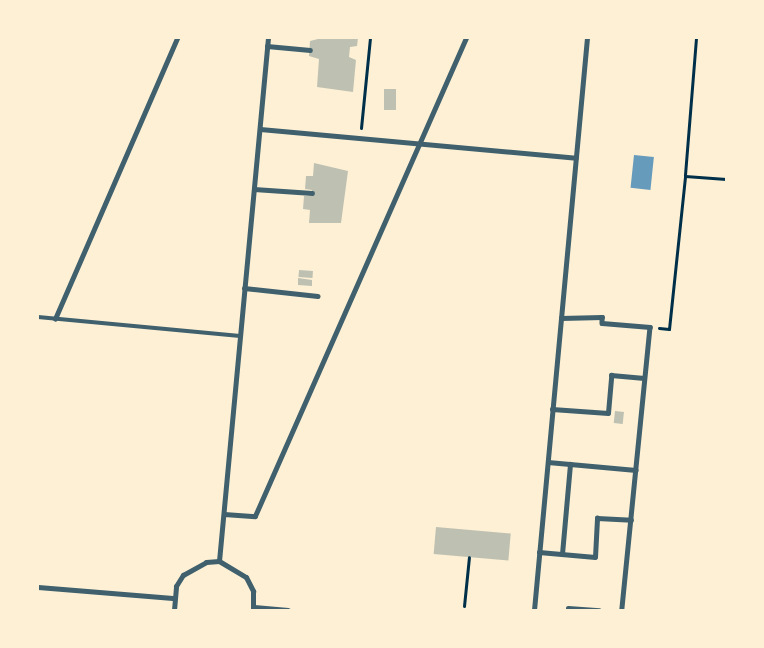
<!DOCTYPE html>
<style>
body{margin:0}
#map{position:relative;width:764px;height:648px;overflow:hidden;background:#fdf0d5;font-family:"Source Sans 3",sans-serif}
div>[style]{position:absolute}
.water>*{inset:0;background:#669bbc;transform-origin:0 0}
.building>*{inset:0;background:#bec0b2;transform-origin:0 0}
.path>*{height:3px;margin:-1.5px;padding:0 1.5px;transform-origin:1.5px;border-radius:1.5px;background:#003049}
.service>*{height:4px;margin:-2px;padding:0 2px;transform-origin:2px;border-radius:2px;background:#3f606c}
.pedestrian>*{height:4.5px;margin:-2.25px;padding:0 2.25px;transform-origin:2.25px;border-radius:2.25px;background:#3f606c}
.minor>*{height:5px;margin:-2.5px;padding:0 2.5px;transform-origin:2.5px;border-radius:2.5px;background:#3f606c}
span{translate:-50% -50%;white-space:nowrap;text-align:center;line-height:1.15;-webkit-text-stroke:4px #fdf0d5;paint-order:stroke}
.frame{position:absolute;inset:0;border:39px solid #fdf0d5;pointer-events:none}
</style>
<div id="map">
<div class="water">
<i style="left:634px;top:155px;width:20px;height:33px;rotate:6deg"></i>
</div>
<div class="building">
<i style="clip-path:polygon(322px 38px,358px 38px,357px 46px,350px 47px,349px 57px,356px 60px,353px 92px,317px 87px,319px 59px,309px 56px,310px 41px)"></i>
<i style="left:384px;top:89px;width:12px;height:21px"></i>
<i style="clip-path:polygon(314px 163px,348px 171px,341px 223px,309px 223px,310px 210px,303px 209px,304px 196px,312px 196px,312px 190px,305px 189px,306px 176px,313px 176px)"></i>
<i style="left:299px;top:270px;width:14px;height:7px;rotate:4deg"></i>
<i style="clip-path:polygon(298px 278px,312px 280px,312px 286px,298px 285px)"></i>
<i style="left:615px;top:411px;width:9px;height:12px;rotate:6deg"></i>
<i style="left:436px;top:527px;width:75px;height:27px;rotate:5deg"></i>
</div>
<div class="path">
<i style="left:696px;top:38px;width:138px;rotate:94.6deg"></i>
<i style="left:685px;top:176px;width:41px;rotate:4.2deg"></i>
<i style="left:361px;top:128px;width:90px;rotate:-84.3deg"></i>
<i style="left:659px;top:328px;width:10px;rotate:6deg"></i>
<i style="left:669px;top:329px;width:154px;rotate:-84deg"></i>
<i style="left:464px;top:606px;width:49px;rotate:-84.2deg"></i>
</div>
<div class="service">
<i style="left:38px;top:317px;width:203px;rotate:5.4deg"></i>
</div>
<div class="pedestrian">
<i style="left:267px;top:46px;width:43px;rotate:5.3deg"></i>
<i style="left:254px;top:189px;width:58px;rotate:3.9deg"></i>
<i style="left:561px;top:318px;width:41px;rotate:-1.4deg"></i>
<i style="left:602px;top:317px;width:6px;rotate:90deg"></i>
<i style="left:602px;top:323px;width:48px;rotate:4.8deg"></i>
<i style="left:650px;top:327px;width:284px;rotate:95.7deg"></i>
<i style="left:55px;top:319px;width:306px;rotate:-66.5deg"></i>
<i style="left:552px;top:409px;width:56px;rotate:4.1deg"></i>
<i style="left:608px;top:413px;width:38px;rotate:-85deg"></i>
<i style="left:611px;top:375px;width:33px;rotate:5deg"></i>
<i style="left:548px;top:462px;width:88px;rotate:5.2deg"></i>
<i style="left:224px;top:514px;width:31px;rotate:4deg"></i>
<i style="left:255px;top:516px;width:522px;rotate:-66.18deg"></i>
<i style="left:539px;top:552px;width:56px;rotate:5.1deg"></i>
<i style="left:595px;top:557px;width:39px;rotate:-87deg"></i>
<i style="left:597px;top:518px;width:34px;rotate:3deg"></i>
<i style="left:562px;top:554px;width:90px;rotate:-84.9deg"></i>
<i style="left:568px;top:608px;width:31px;rotate:4deg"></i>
</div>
<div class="minor">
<i style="left:260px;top:129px;width:317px;rotate:5.2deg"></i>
<i style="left:244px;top:288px;width:74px;rotate:6.2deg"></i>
<i style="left:219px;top:561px;width:525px;rotate:-84.65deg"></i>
<i style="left:38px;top:587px;width:135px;rotate:4.7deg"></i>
<i style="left:254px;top:607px;width:34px;rotate:5deg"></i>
<i style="left:174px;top:610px;width:24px;rotate:-85deg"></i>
<i style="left:176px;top:586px;width:13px;rotate:-58deg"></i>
<i style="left:183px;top:575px;width:26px;rotate:-29deg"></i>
<i style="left:206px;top:562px;width:13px;rotate:-4deg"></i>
<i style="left:219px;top:561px;width:31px;rotate:31deg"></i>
<i style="left:246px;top:577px;width:16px;rotate:63deg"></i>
<i style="left:253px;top:591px;width:19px;rotate:90deg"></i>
<i style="left:534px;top:610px;width:574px;rotate:-84.71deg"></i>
</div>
<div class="frame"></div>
</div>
